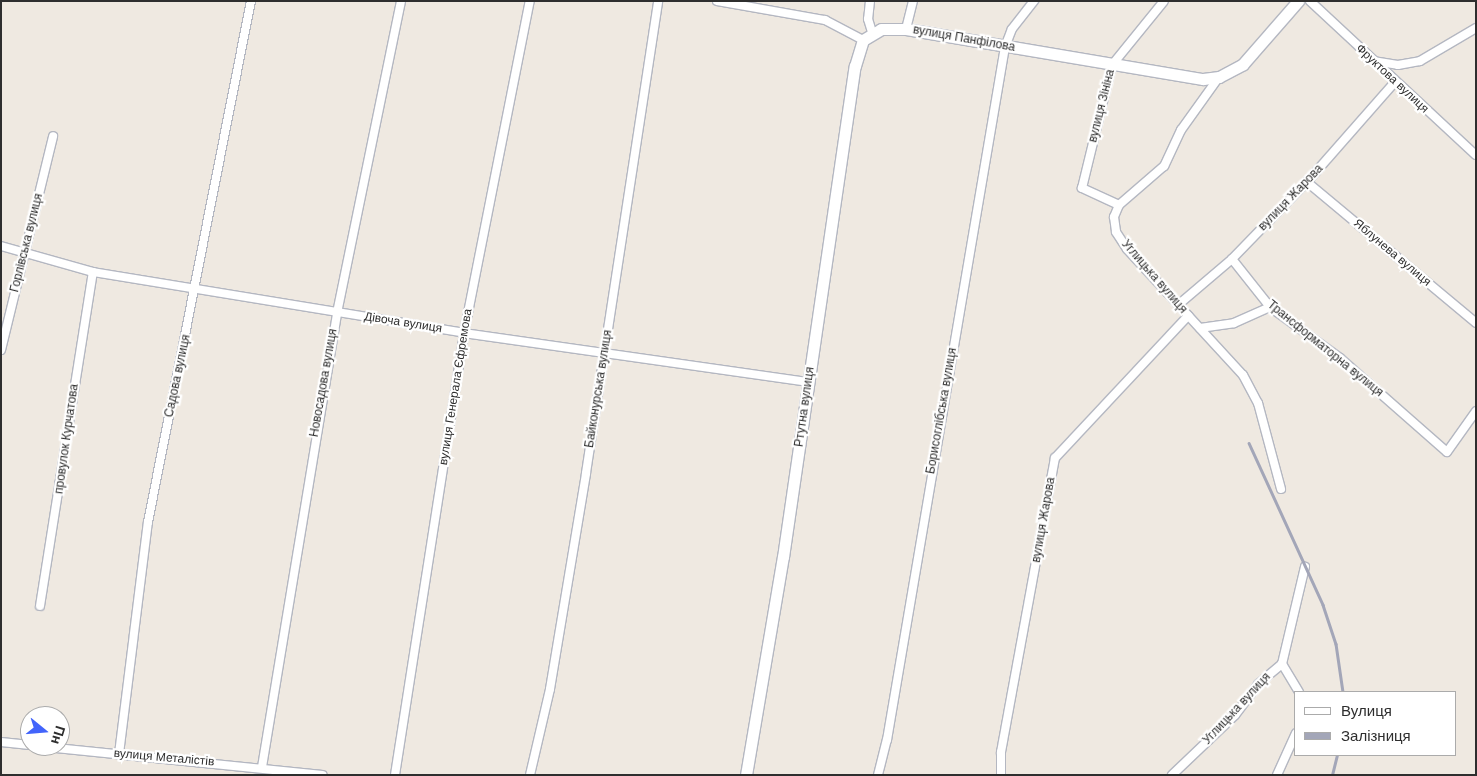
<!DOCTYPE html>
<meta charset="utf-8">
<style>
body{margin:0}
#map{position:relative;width:1477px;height:776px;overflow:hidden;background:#efe9e1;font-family:Helvetica,sans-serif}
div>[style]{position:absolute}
.roads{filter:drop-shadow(1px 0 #b4b7c1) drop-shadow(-1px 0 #b4b7c1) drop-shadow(0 1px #b4b7c1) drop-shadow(0 -1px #b4b7c1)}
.minor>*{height:8px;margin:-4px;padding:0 4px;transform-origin:4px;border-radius:4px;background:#fff}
.secondary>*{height:11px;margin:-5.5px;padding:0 5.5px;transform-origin:5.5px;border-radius:5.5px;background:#fff}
.rail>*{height:2.5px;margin:-1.25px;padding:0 1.25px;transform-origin:1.25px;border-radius:1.25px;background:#a3a6b8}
span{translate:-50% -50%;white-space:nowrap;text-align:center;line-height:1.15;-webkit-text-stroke:4.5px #fff;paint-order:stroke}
.street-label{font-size:12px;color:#2e2e2e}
.frame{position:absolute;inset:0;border:2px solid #2e2e2e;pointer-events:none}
.legend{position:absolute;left:1294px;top:691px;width:162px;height:65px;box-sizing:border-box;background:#fff;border:1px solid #ababab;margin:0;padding:6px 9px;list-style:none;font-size:15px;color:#2e2e2e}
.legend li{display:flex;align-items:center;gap:10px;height:25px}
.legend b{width:25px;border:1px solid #ababab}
.north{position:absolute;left:20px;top:706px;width:50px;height:50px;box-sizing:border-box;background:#fff;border:1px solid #ababab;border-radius:50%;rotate:107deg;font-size:14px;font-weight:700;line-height:20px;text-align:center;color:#2e2e2e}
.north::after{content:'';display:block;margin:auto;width:18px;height:22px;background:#4264fb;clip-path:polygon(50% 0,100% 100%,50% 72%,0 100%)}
</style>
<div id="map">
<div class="roads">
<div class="minor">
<i style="left:717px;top:1px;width:110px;rotate:10deg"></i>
<i style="left:825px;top:20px;width:43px;rotate:27.8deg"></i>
<i style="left:870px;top:1px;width:18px;rotate:96deg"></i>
<i style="left:868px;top:19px;width:14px;rotate:73deg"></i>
<i style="left:1310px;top:1px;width:226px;rotate:42.9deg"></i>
<i style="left:906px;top:29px;width:29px;rotate:-76deg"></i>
<i style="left:1373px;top:61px;width:25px;rotate:9deg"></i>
<i style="left:1398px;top:65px;width:22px;rotate:-10deg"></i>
<i style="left:1420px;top:61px;width:65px;rotate:-30.5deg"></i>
<i style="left:1219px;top:77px;width:65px;rotate:125.6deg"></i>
<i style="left:1181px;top:130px;width:40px;rotate:115deg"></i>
<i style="left:1164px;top:166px;width:60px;rotate:139.1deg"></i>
<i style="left:1119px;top:205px;width:13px;rotate:113deg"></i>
<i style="left:1114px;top:217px;width:15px;rotate:82deg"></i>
<i style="left:1116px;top:232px;width:20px;rotate:57deg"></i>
<i style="left:1127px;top:249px;width:171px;rotate:47.4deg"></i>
<i style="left:1243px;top:375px;width:32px;rotate:62deg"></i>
<i style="left:1258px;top:403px;width:89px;rotate:75deg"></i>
<i style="left:1307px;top:182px;width:220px;rotate:39.8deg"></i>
<i style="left:1119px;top:205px;width:41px;rotate:-155.3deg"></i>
<i style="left:1082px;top:188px;width:127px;rotate:-76.3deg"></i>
<i style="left:1112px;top:65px;width:82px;rotate:-50.9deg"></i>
<i style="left:1px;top:246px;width:96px;rotate:15.8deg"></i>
<i style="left:93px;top:272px;width:376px;rotate:9.3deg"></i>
<i style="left:464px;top:333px;width:348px;rotate:8.1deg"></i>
<i style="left:1232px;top:259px;width:61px;rotate:51.6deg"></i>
<i style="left:1270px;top:307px;width:87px;rotate:36.1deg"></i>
<i style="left:1340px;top:358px;width:142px;rotate:41.3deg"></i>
<i style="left:1447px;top:452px;width:50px;rotate:-54.7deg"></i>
<i style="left:1178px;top:305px;width:71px;rotate:-40.4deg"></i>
<i style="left:1232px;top:259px;width:107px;rotate:-45.8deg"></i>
<i style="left:1307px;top:182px;width:133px;rotate:-48.7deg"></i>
<i style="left:1200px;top:328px;width:34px;rotate:-8deg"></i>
<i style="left:1234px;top:323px;width:39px;rotate:-24deg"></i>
<i style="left:1px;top:350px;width:220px;rotate:-76.3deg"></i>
<i style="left:40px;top:606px;width:338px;rotate:-81deg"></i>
<i style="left:1299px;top:692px;width:33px;rotate:-121deg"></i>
<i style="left:1282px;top:664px;width:100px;rotate:-76.7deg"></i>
<i style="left:1px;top:742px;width:29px;rotate:6deg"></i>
<i style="left:36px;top:746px;width:288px;rotate:5.8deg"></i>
<i style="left:119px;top:754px;width:234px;rotate:-82.9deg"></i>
<i style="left:148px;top:522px;width:531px;rotate:-78.82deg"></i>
<i style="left:262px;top:767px;width:460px;rotate:-80.6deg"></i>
<i style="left:337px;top:313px;width:318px;rotate:-78.4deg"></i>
<i style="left:395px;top:775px;width:447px;rotate:-81.1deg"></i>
<i style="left:464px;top:333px;width:338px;rotate:-78.8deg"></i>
<i style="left:530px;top:775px;width:88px;rotate:-76.9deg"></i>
<i style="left:550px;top:689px;width:219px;rotate:-80.5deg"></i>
<i style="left:586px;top:473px;width:477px;rotate:-81.3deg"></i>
<i style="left:878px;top:775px;width:36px;rotate:-76deg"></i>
<i style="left:887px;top:740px;width:703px;rotate:-80.34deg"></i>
<i style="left:1005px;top:47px;width:19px;rotate:-69deg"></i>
<i style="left:1012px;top:29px;width:36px;rotate:-52deg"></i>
<i style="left:1001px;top:775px;width:23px;rotate:-90deg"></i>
<i style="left:1001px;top:752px;width:299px;rotate:-79.6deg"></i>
<i style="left:1055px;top:458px;width:195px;rotate:-46.9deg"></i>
<i style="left:1172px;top:775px;width:87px;rotate:-43.6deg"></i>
<i style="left:1235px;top:715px;width:39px;rotate:-53deg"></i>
<i style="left:1258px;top:684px;width:31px;rotate:-40deg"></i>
<i style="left:1277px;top:775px;width:46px;rotate:-65.7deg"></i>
</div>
<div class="secondary">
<i style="left:746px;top:775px;width:221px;rotate:-80.4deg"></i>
<i style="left:783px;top:557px;width:496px;rotate:-81.7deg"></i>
<i style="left:855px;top:66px;width:27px;rotate:-73deg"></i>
<i style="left:863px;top:40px;width:21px;rotate:-31deg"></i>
<i style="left:881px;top:29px;width:25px"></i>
<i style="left:906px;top:29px;width:301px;rotate:9.6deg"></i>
<i style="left:1203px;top:79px;width:16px;rotate:-7deg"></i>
<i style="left:1219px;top:77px;width:27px;rotate:-28deg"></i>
<i style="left:1243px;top:64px;width:84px;rotate:-48.9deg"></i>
</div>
</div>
<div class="rail">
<i style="left:1249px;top:443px;width:178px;rotate:65.4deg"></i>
<i style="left:1323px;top:605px;width:41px;rotate:71.6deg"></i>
<i style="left:1336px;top:644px;width:49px;rotate:81.7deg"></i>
<i style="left:1332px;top:775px;width:21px;rotate:-76deg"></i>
</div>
<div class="street-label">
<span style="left:964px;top:39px;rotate:10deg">вулиця Панфілова</span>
<span style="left:1392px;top:79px;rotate:43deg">Фруктова вулиця</span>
<span style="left:1102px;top:106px;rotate:-76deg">вулиця Зініна</span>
<span style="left:1291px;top:198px;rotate:-46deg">вулиця Жарова</span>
<span style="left:27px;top:243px;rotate:-76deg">Горлівська вулиця</span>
<span style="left:1392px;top:253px;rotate:40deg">Яблунева вулиця</span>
<span style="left:1154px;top:277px;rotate:49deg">Углицька вулиця</span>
<span style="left:403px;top:323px;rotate:9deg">Дівоча вулиця</span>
<span style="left:1325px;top:349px;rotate:39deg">Трансформаторна вулиця</span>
<span style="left:178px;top:376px;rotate:-78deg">Садова вулиця</span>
<span style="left:324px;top:383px;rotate:-80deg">Новосадова вулиця</span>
<span style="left:456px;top:387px;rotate:-81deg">вулиця Генерала Єфремова</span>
<span style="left:599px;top:389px;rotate:-81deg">Байконурська вулиця</span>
<span style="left:805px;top:407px;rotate:-82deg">Ртутна вулиця</span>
<span style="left:942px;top:411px;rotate:-80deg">Борисоглібська вулиця</span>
<span style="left:67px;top:439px;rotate:-82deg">провулок Курчатова</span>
<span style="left:1044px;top:520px;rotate:-80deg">вулиця Жарова</span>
<span style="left:1237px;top:709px;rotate:-47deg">Углицька вулиця</span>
<span style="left:164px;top:758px;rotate:5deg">вулиця Металістів</span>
</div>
<div class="frame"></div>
<ul class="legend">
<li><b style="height:6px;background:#fff"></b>Вулиця</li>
<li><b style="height:6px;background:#a3a6b8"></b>Залізниця</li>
</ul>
<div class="north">Пн</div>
</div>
